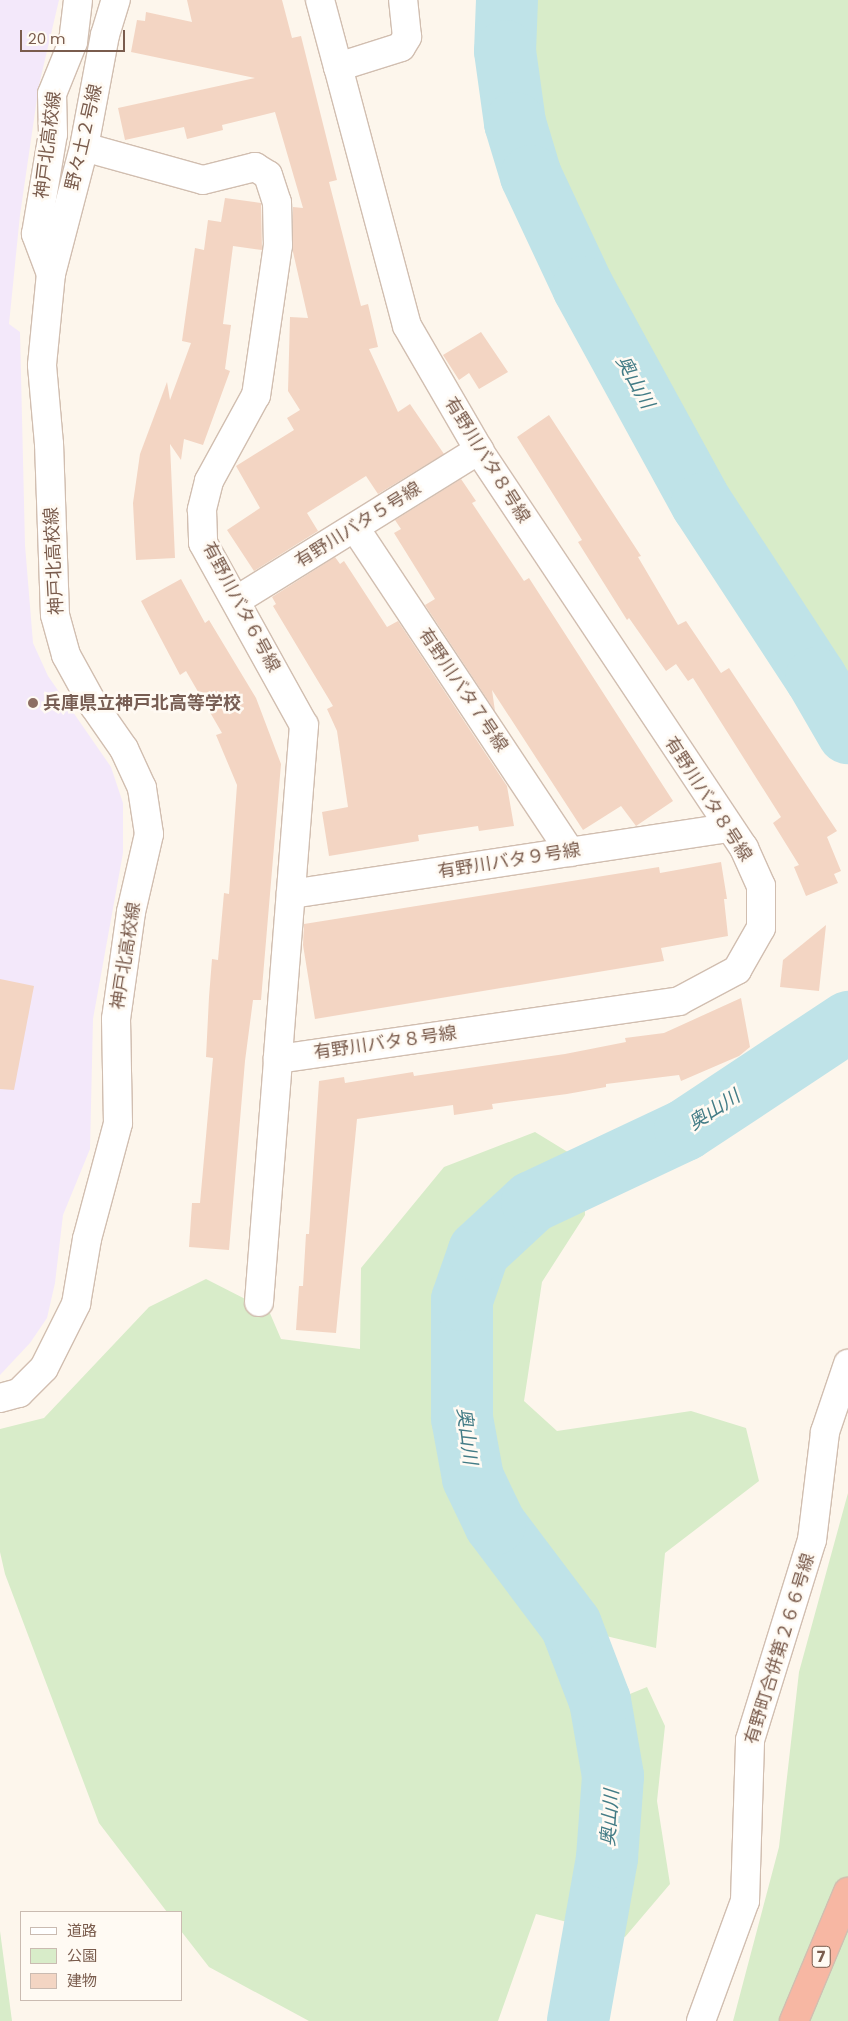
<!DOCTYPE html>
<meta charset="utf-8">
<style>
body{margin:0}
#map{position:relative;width:848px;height:2021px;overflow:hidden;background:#fdf6ec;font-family:Poppins,"Noto Sans JP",sans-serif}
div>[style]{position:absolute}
.education>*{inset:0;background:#f3e8fa}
.green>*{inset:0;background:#d8ecc9}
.river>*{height:62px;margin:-31px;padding:0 31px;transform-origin:31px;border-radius:31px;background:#bfe3e8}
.building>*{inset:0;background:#f3d5c3}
.roads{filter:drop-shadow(1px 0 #d1beb0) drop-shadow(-1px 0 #d1beb0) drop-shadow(0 1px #d1beb0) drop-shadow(0 -1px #d1beb0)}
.minor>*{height:28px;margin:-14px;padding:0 14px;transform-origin:14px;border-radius:14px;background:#fff}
.highway>*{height:28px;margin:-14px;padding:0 14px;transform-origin:14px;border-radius:14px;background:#f7b7a3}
.dots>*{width:14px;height:14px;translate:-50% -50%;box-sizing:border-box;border:2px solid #fffaf3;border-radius:50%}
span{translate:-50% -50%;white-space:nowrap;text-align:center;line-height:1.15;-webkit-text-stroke:5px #fffaf3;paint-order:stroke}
.shield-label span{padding:1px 4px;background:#fffaf3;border:1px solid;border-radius:4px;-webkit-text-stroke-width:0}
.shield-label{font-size:16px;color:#7a5c4d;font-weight:700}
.street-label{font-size:18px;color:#7a5c4d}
.education-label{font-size:18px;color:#785e54;font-weight:700}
.left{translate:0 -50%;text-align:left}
.water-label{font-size:19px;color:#437c86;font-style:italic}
.legend{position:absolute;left:20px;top:1911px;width:162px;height:90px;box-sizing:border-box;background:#fffaf3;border:1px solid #cabbb1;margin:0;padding:6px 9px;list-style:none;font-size:15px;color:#7a5c4d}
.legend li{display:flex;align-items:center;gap:10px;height:25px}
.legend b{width:25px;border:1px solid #cabbb1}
.scale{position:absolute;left:20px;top:30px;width:105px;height:22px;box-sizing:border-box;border:2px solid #7a5c4d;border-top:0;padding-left:6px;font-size:15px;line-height:18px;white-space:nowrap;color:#7a5c4d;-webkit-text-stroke:4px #fffaf3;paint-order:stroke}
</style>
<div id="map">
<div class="education">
<i style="clip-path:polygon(0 0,59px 0,39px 85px,20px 215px,9px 324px,20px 332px,25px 545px,33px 643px,48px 676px,111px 767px,123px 803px,123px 853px,93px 1019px,90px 1149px,63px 1215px,55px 1283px,47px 1318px,30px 1343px,0 1375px)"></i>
</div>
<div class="green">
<i style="clip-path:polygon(521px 0,848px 0,848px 674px,707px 490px,557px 205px,516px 76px)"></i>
<i style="clip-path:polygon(535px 1132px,584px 1162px,585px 1215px,542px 1282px,524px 1401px,557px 1431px,691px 1411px,746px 1428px,759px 1481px,665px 1553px,656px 1648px,606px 1636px,559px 1668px,588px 1711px,647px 1687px,665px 1726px,657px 1801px,670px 1884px,625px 1937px,536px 1914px,498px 2021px,309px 2021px,209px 1967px,181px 1931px,181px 1912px,167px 1912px,99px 1823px,5px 1574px,0 1552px,0 1429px,44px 1418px,149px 1307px,206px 1279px,269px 1311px,281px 1339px,360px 1349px,361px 1268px,444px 1167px)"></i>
<i style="clip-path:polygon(848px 1493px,848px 2021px,733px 2021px,779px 1847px,799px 1672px)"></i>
<i style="clip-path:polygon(0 1931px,12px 2021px,0 2021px)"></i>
</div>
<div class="river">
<i style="left:507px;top:0;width:51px;rotate:92.2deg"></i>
<i style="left:505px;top:51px;width:73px;rotate:82.1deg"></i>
<i style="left:515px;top:123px;width:55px;rotate:73.2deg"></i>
<i style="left:531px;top:176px;width:123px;rotate:64.9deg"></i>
<i style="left:583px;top:287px;width:247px;rotate:61.3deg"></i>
<i style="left:702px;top:504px;width:208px;rotate:56.8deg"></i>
<i style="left:816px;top:678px;width:64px;rotate:59.8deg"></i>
<i style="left:578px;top:2021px;width:166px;rotate:-79.9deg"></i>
<i style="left:607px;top:1858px;width:82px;rotate:-85.8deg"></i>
<i style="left:613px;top:1776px;width:76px;rotate:-99.8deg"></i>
<i style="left:600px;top:1701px;width:81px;rotate:-110.9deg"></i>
<i style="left:571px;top:1625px;width:126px;rotate:-127deg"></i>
<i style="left:495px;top:1524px;width:51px;rotate:-115.6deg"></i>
<i style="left:473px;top:1478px;width:61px;rotate:-100.4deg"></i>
<i style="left:462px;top:1418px;width:118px;rotate:-90deg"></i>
<i style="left:462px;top:1300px;width:52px;rotate:-70.9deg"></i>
<i style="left:479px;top:1251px;width:72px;rotate:-42.8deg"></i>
<i style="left:532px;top:1202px;width:169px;rotate:-25.2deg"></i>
<i style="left:685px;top:1130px;width:196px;rotate:-33.5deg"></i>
</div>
<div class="building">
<i style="clip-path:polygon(187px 0,282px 0,292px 38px,301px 36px,337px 180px,329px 182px,361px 306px,368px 304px,378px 347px,369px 349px,398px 412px,410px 404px,444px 454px,378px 494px,366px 476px,307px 513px,318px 531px,254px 571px,227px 530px,260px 508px,236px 466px,294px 430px,287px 418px,300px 410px,288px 391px,290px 317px,308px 318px,293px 252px,293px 207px,303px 208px,275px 112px,222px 125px,223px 130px,187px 139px,184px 127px,125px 140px,118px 108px,255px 78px,131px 52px,137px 20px,145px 21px,146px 12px,192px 22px)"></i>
<i style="clip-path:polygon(225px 198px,261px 203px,262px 250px,233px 246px,223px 324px,231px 325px,225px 369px,230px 371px,203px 445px,184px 439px,181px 460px,170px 444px,175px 558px,136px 560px,133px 503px,140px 454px,167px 382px,170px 400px,191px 343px,182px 341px,195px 248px,204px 250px,208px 220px,221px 222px)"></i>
<i style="clip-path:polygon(481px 332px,508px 372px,479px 389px,469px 373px,459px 380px,443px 355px)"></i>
<i style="clip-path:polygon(549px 415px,641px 556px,638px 557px,678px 625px,686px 621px,721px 673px,729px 668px,837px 831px,827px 837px,841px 871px,834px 874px,838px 883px,806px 896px,794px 867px,799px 865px,773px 823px,781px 817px,693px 678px,688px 681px,676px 664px,666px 671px,629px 618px,627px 620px,578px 542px,582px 540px,517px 437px)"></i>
<i style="clip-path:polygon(461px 479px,476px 501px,472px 503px,524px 581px,529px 578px,673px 801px,636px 826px,621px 806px,583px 830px,492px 690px,495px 711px,425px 605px,435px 599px,394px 533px,401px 529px,395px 520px)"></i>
<i style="clip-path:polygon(335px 557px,340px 564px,344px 561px,387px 627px,398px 621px,507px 786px,514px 826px,479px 831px,478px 826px,418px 835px,419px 841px,329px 856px,322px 812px,348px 807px,337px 731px,327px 709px,333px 706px,273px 606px,276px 604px,272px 597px)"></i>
<i style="clip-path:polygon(181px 579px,205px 623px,209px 620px,256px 698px,281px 764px,261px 1000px,253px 1000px,245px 1061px,229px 1250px,189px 1247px,192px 1203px,200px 1203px,213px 1058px,206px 1057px,209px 997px,212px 959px,218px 960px,224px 893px,229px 894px,237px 785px,216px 735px,222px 733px,186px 671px,180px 675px,141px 601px)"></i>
<i style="clip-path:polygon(721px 862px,727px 899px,724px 899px,728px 936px,661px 948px,664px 961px,315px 1019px,303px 945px,304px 924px,659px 867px,660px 873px)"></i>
<i style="clip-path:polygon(826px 925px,819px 991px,780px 987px,783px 960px)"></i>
<i style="clip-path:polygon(0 979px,34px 986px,14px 1090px,0 1089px)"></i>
<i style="clip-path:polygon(741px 998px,750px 1047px,739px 1056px,681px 1081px,679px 1075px,606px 1084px,606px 1087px,567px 1094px,492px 1104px,493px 1109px,454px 1115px,453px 1105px,357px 1119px,336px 1333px,296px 1330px,299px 1286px,303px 1286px,306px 1234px,309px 1234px,319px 1081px,344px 1077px,345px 1083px,413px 1072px,414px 1076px,565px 1054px,626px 1042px,625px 1038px,664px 1033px)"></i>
</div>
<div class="roads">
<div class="minor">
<i style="left:320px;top:0;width:69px;rotate:75deg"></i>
<i style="left:84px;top:147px;width:123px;rotate:15.5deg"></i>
<i style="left:203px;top:180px;width:54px;rotate:-14deg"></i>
<i style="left:255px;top:167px;width:15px;rotate:32deg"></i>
<i style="left:268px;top:175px;width:28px;rotate:72deg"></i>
<i style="left:277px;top:202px;width:43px;rotate:88.7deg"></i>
<i style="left:278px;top:245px;width:152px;rotate:98.3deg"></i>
<i style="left:256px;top:395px;width:98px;rotate:118.7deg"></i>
<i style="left:209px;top:481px;width:30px;rotate:104deg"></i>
<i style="left:202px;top:510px;width:33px;rotate:88deg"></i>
<i style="left:203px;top:543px;width:208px;rotate:61deg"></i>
<i style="left:304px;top:725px;width:335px;rotate:94.5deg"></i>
<i style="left:51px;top:274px;width:131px;rotate:-75.4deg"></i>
<i style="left:84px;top:147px;width:114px;rotate:-79.4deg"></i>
<i style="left:105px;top:35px;width:37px;rotate:-73deg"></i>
<i style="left:355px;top:528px;width:389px;rotate:56.4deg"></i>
<i style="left:237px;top:600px;width:285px;rotate:-31.8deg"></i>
<i style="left:291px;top:894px;width:442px;rotate:-8.6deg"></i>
<i style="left:259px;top:1302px;width:244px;rotate:-85.5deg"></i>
<i style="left:278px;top:1059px;width:405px;rotate:-8.2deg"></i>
<i style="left:679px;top:1001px;width:66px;rotate:-28.1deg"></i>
<i style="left:737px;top:970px;width:48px;rotate:-60.3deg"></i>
<i style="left:761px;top:928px;width:42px;rotate:-90deg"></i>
<i style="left:761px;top:886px;width:42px;rotate:-114.1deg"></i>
<i style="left:744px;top:848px;width:478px;rotate:-123.7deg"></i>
<i style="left:479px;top:450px;width:143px;rotate:-120.1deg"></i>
<i style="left:407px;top:326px;width:268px;rotate:-104.9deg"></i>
<i style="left:338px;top:67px;width:66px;rotate:-17.6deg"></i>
<i style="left:401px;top:47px;width:12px;rotate:-59deg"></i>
<i style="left:407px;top:37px;width:37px;rotate:-96deg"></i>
<i style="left:0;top:1398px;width:20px;rotate:-15deg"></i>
<i style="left:19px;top:1393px;width:35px;rotate:-45deg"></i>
<i style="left:44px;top:1368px;width:72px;rotate:-63.4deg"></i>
<i style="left:76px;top:1304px;width:66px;rotate:-80.4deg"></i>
<i style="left:87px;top:1239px;width:120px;rotate:-75deg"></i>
<i style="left:118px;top:1123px;width:104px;rotate:-91.1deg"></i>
<i style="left:116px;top:1019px;width:108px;rotate:-82deg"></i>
<i style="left:131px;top:912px;width:80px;rotate:-77deg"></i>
<i style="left:149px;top:834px;width:47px;rotate:-98.7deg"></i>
<i style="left:142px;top:788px;width:43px;rotate:-114.8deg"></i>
<i style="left:124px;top:749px;width:52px;rotate:-124.9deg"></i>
<i style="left:94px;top:706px;width:58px;rotate:-118.8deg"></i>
<i style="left:66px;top:655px;width:41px;rotate:-105.4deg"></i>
<i style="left:55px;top:615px;width:171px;rotate:-92deg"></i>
<i style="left:49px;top:444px;width:79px;rotate:-95.1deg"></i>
<i style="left:42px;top:365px;width:91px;rotate:-84.4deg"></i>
<i style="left:51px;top:274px;width:43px;rotate:-110.6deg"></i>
<i style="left:36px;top:234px;width:101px;rotate:-80.4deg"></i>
<i style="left:53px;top:134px;width:40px;rotate:-91.4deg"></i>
<i style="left:52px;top:94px;width:56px;rotate:-68deg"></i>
<i style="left:73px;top:42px;width:42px;rotate:-83.2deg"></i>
<i style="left:701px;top:2021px;width:128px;rotate:-69.9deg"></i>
<i style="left:745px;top:1901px;width:161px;rotate:-88.2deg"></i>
<i style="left:750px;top:1740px;width:209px;rotate:-72.8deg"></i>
<i style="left:812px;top:1540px;width:109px;rotate:-83.1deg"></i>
<i style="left:825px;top:1432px;width:72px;rotate:-71.3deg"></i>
</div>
<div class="highway">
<i style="left:794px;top:2021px;width:140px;rotate:-67.3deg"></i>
</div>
</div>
<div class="dots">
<i style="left:33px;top:703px;background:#8d6e63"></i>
</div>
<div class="shield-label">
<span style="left:821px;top:1957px">7</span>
</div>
<div class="street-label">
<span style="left:84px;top:137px;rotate:-77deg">野々土２号線</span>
<span style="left:48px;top:145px;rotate:-83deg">神戸北高校線</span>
<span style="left:487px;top:460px;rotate:58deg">有野川バタ８号線</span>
<span style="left:358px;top:525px;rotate:-32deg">有野川バタ５号線</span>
<span style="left:54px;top:561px;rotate:-93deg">神戸北高校線</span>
<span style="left:241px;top:607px;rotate:62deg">有野川バタ６号線</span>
<span style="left:463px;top:690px;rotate:56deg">有野川バタ７号線</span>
<span style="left:708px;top:799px;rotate:57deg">有野川バタ８号線</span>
<span style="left:509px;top:861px;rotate:-9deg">有野川バタ９号線</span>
<span style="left:126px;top:956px;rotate:-81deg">神戸北高校線</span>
<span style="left:385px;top:1043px;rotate:-8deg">有野川バタ８号線</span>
<span style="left:780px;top:1649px;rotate:-73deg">有野町合併第２６６号線</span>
</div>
<div class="education-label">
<span class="left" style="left:43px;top:703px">兵庫県立神戸北高等学校</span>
</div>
<div class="water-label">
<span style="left:635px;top:382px;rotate:61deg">奥山川</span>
<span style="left:714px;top:1110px;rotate:-33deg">奥山川</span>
<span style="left:467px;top:1436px;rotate:83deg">奥山川</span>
<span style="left:610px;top:1818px;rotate:-86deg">奥山川</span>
</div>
<ul class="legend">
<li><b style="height:6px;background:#fff"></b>道路</li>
<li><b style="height:14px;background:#d8ecc9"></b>公園</li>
<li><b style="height:14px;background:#f3d5c3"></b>建物</li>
</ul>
<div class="scale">20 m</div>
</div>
